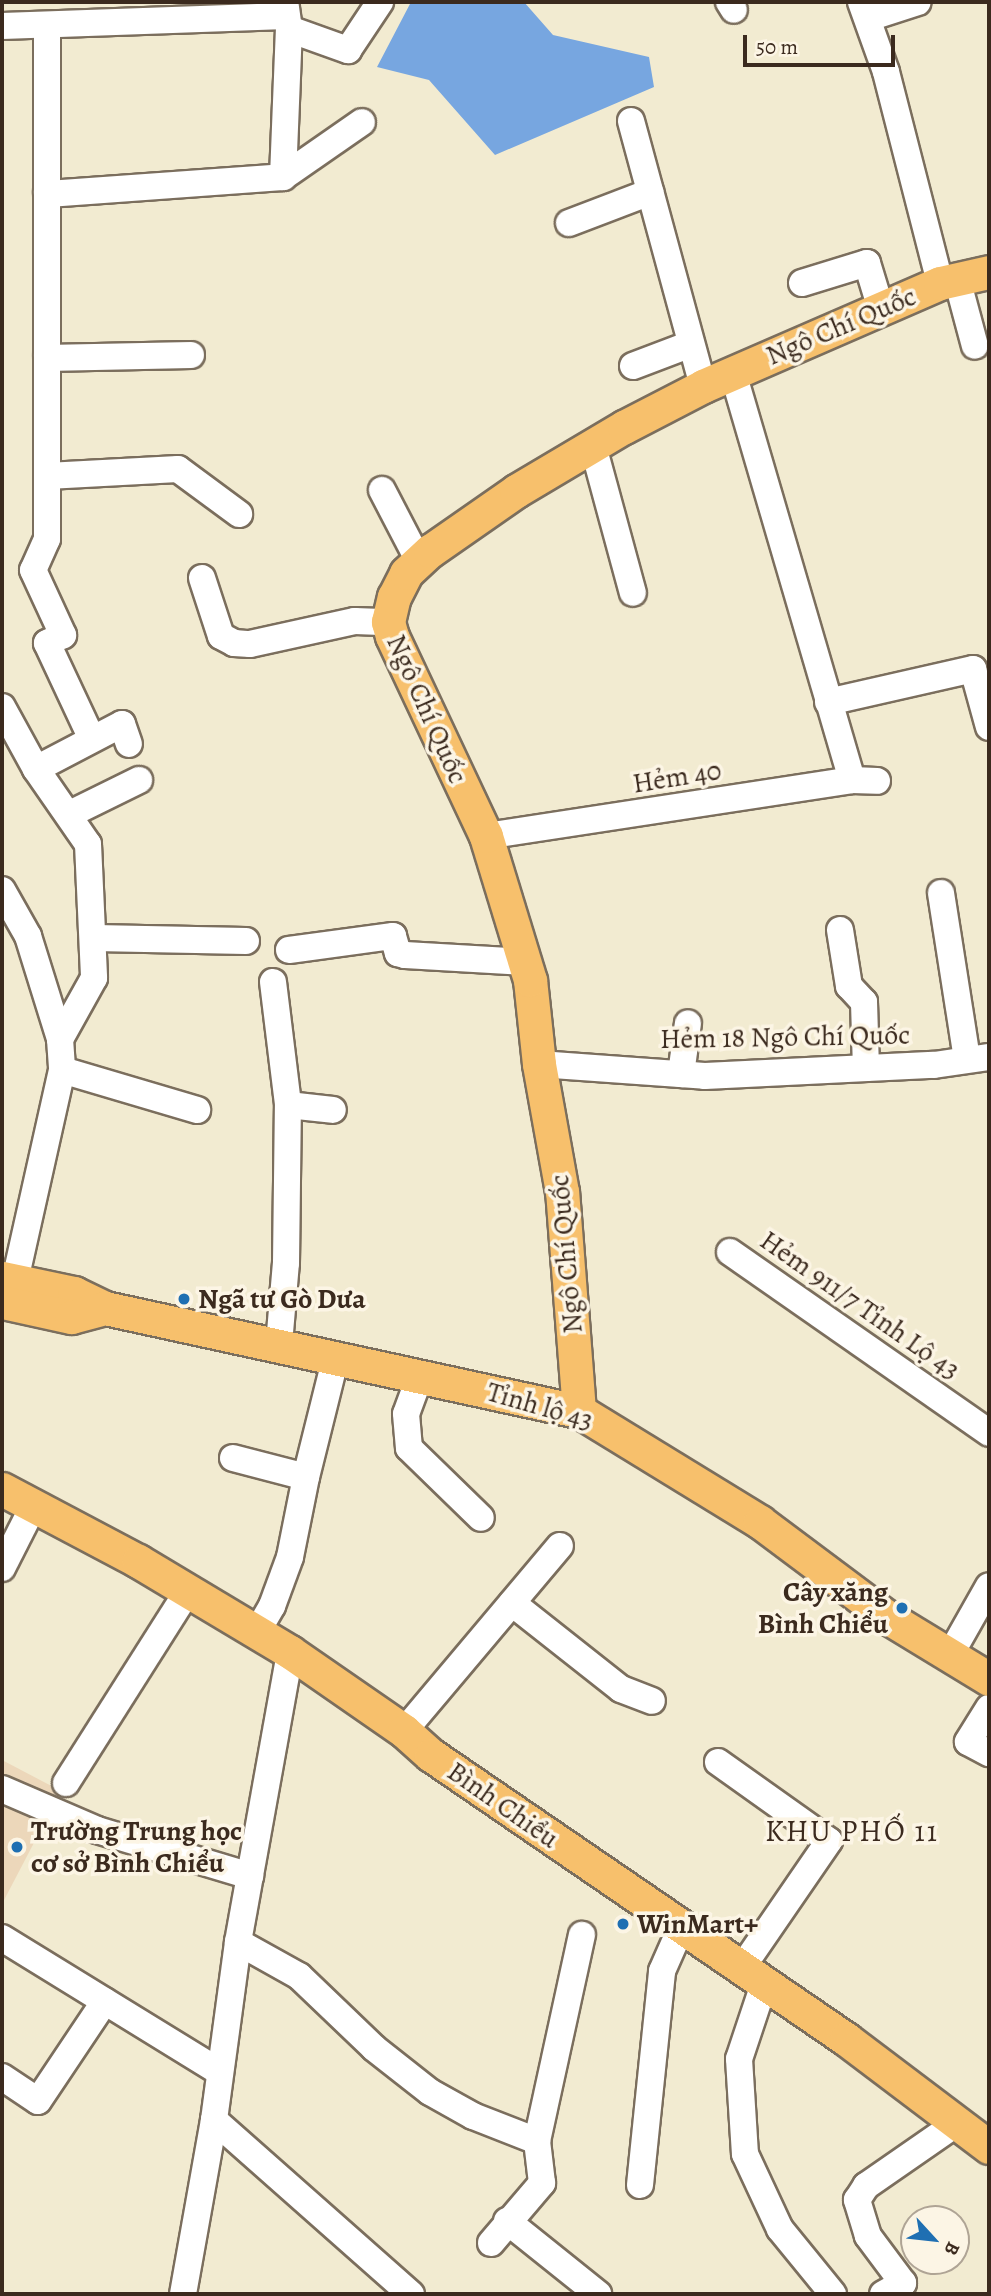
<!DOCTYPE html>
<meta charset="utf-8">
<style>
body{margin:0}
#map{position:relative;width:991px;height:2296px;overflow:hidden;background:#f2ebd1;font-family:Alegreya,serif}
div>[style]{position:absolute}
.built>*{inset:0;background:#ecd7ba}
.water>*{inset:0;background:#77a6e0}
.roads{filter:drop-shadow(2px 0 #7b6e5d) drop-shadow(-2px 0 #7b6e5d) drop-shadow(0 2px #7b6e5d) drop-shadow(0 -2px #7b6e5d)}
.minor>*{height:26px;margin:-13px;padding:0 13px;transform-origin:13px;border-radius:13px;background:#fff}
.major>*{height:33px;margin:-16.5px;padding:0 16.5px;transform-origin:16.5px;border-radius:16.5px;background:#f7c06c}
.dots>*{width:19px;height:19px;translate:-50% -50%;box-sizing:border-box;border:4px solid #fcf5e5;border-radius:50%}
span{translate:-50% -50%;white-space:nowrap;text-align:center;line-height:1.15;-webkit-text-stroke:7px #fcf5e5;paint-order:stroke}
.street-label{font-size:28px;color:#3b2a1e}
.poi-label{font-size:28px;color:#3b2a1e;font-weight:700}
.left{translate:0 -50%;text-align:left}
.right{translate:-100% -50%;text-align:right}
.neighbourhood-label{font-size:30px;color:#3b2a1e;letter-spacing:2px}
.frame{position:absolute;inset:0;border:4px solid #3b2a1e;pointer-events:none}
.north{position:absolute;left:900px;top:2205px;width:70px;height:70px;box-sizing:border-box;background:#fcf5e5;border:2px solid #afa495;border-radius:50%;rotate:117deg;font-size:19px;font-weight:700;line-height:28px;text-align:center;color:#3b2a1e}
.north::after{content:'';display:block;margin:auto;width:24px;height:32px;background:#1f6fb2;clip-path:polygon(50% 0,100% 100%,50% 72%,0 100%)}
.scale{position:absolute;left:743px;top:35px;width:152px;height:32px;box-sizing:border-box;border:4px solid #3b2a1e;border-top:0;padding-left:9px;font-size:21px;line-height:24px;white-space:nowrap;color:#3b2a1e;-webkit-text-stroke:5px #fcf5e5;paint-order:stroke}
</style>
<div id="map">
<div class="built">
<i style="clip-path:polygon(2px 1760px,61px 1791px,2px 1904px)"></i>
</div>
<div class="water">
<i style="clip-path:polygon(411px 2px,524px 2px,553px 35px,649px 57px,654px 87px,495px 155px,429px 80px,377px 67px)"></i>
</div>
<div class="roads">
<div class="minor">
<i style="left:729px;top:2px;width:9px;rotate:58deg"></i>
<i style="left:861px;top:2px;width:74px;rotate:70.3deg"></i>
<i style="left:886px;top:72px;width:218px;rotate:75.6deg"></i>
<i style="left:868px;top:18px;width:52px;rotate:-17.7deg"></i>
<i style="left:2px;top:26px;width:284px;rotate:-2deg"></i>
<i style="left:47px;top:26px;width:513px;rotate:90deg"></i>
<i style="left:47px;top:539px;width:34px;rotate:114deg"></i>
<i style="left:33px;top:570px;width:72px;rotate:65.2deg"></i>
<i style="left:63px;top:635px;width:18px;rotate:153deg"></i>
<i style="left:47px;top:643px;width:104px;rotate:64.9deg"></i>
<i style="left:289px;top:29px;width:63px;rotate:19.6deg"></i>
<i style="left:348px;top:50px;width:58px;rotate:-56.3deg"></i>
<i style="left:631px;top:121px;width:275px;rotate:74.8deg"></i>
<i style="left:283px;top:177px;width:148px;rotate:-87.7deg"></i>
<i style="left:289px;top:29px;width:27px;rotate:-98deg"></i>
<i style="left:47px;top:194px;width:237px;rotate:-4.1deg"></i>
<i style="left:283px;top:177px;width:96px;rotate:-34.8deg"></i>
<i style="left:569px;top:223px;width:87px;rotate:-20.9deg"></i>
<i style="left:957px;top:279px;width:69px;rotate:75deg"></i>
<i style="left:802px;top:283px;width:68px;rotate:-17.1deg"></i>
<i style="left:867px;top:263px;width:48px;rotate:73.1deg"></i>
<i style="left:47px;top:358px;width:144px;rotate:-1.2deg"></i>
<i style="left:633px;top:366px;width:62px;rotate:-20.8deg"></i>
<i style="left:733px;top:373px;width:424px;rotate:73.7deg"></i>
<i style="left:593px;top:446px;width:152px;rotate:74.8deg"></i>
<i style="left:47px;top:476px;width:131px;rotate:-3.1deg"></i>
<i style="left:178px;top:469px;width:76px;rotate:36.4deg"></i>
<i style="left:382px;top:490px;width:80px;rotate:62.5deg"></i>
<i style="left:202px;top:578px;width:61px;rotate:71.9deg"></i>
<i style="left:221px;top:636px;width:15px;rotate:28deg"></i>
<i style="left:234px;top:643px;width:16px;rotate:4deg"></i>
<i style="left:250px;top:644px;width:107px;rotate:-12.4deg"></i>
<i style="left:355px;top:621px;width:33px;rotate:2deg"></i>
<i style="left:828px;top:702px;width:149px;rotate:-12.8deg"></i>
<i style="left:973px;top:669px;width:60px;rotate:74.6deg"></i>
<i style="left:2px;top:707px;width:71px;rotate:61.3deg"></i>
<i style="left:36px;top:769px;width:91px;rotate:55.3deg"></i>
<i style="left:88px;top:844px;width:134px;rotate:87.4deg"></i>
<i style="left:94px;top:978px;width:70px;rotate:119.1deg"></i>
<i style="left:36px;top:769px;width:97px;rotate:-27.6deg"></i>
<i style="left:122px;top:724px;width:21px;rotate:71deg"></i>
<i style="left:70px;top:814px;width:77px;rotate:-26.2deg"></i>
<i style="left:486px;top:836px;width:370px;rotate:-8.7deg"></i>
<i style="left:852px;top:780px;width:25px;rotate:2deg"></i>
<i style="left:2px;top:890px;width:53px;rotate:60.5deg"></i>
<i style="left:28px;top:936px;width:108px;rotate:72.7deg"></i>
<i style="left:60px;top:1039px;width:31px;rotate:86deg"></i>
<i style="left:62px;top:1070px;width:216px;rotate:102.6deg"></i>
<i style="left:941px;top:893px;width:168px;rotate:81.1deg"></i>
<i style="left:840px;top:930px;width:57px;rotate:80.9deg"></i>
<i style="left:849px;top:986px;width:22px;rotate:47deg"></i>
<i style="left:864px;top:1002px;width:66px;rotate:88.3deg"></i>
<i style="left:95px;top:938px;width:151px;rotate:1.1deg"></i>
<i style="left:289px;top:950px;width:105px;rotate:-7.7deg"></i>
<i style="left:393px;top:936px;width:18px;rotate:74deg"></i>
<i style="left:398px;top:953px;width:7px;rotate:16deg"></i>
<i style="left:405px;top:955px;width:121px;rotate:3.3deg"></i>
<i style="left:273px;top:982px;width:124px;rotate:83deg"></i>
<i style="left:539px;top:1064px;width:166px;rotate:4.1deg"></i>
<i style="left:705px;top:1076px;width:229px;rotate:-2.8deg"></i>
<i style="left:934px;top:1065px;width:56px;rotate:-8.3deg"></i>
<i style="left:62px;top:1070px;width:141px;rotate:16.5deg"></i>
<i style="left:681px;top:1074px;width:51px;rotate:-82.2deg"></i>
<i style="left:730px;top:1252px;width:316px;rotate:34.9deg"></i>
<i style="left:279px;top:1344px;width:81px;rotate:-85.1deg"></i>
<i style="left:286px;top:1263px;width:158px;rotate:-89.3deg"></i>
<i style="left:288px;top:1105px;width:45px;rotate:6.3deg"></i>
<i style="left:420px;top:1376px;width:40px;rotate:110.2deg"></i>
<i style="left:406px;top:1414px;width:34px;rotate:85deg"></i>
<i style="left:409px;top:1448px;width:100px;rotate:44.2deg"></i>
<i style="left:233px;top:1458px;width:75px;rotate:14.6deg"></i>
<i style="left:306px;top:1477px;width:124px;rotate:-76deg"></i>
<i style="left:2px;top:1568px;width:71px;rotate:-63.1deg"></i>
<i style="left:512px;top:1603px;width:139px;rotate:38.3deg"></i>
<i style="left:621px;top:1689px;width:33px;rotate:21deg"></i>
<i style="left:257px;top:1632px;width:30px;rotate:-60deg"></i>
<i style="left:272px;top:1606px;width:52px;rotate:-69.8deg"></i>
<i style="left:290px;top:1557px;width:82px;rotate:-78.7deg"></i>
<i style="left:950px;top:1655px;width:79px;rotate:-60.5deg"></i>
<i style="left:989px;top:1708px;width:40px;rotate:122deg"></i>
<i style="left:968px;top:1742px;width:24px;rotate:28deg"></i>
<i style="left:404px;top:1731px;width:242px;rotate:-49.9deg"></i>
<i style="left:718px;top:1762px;width:136px;rotate:35.4deg"></i>
<i style="left:829px;top:1841px;width:155px;rotate:124.5deg"></i>
<i style="left:66px;top:1783px;width:227px;rotate:-57.6deg"></i>
<i style="left:2px;top:1789px;width:103px;rotate:23.3deg"></i>
<i style="left:97px;top:1830px;width:160px;rotate:16.7deg"></i>
<i style="left:2px;top:1938px;width:256px;rotate:31.6deg"></i>
<i style="left:238px;top:1942px;width:70px;rotate:29.1deg"></i>
<i style="left:299px;top:1976px;width:104px;rotate:43.8deg"></i>
<i style="left:374px;top:2048px;width:71px;rotate:38.2deg"></i>
<i style="left:430px;top:2092px;width:49px;rotate:29.2deg"></i>
<i style="left:473px;top:2116px;width:69px;rotate:21.3deg"></i>
<i style="left:764px;top:1984px;width:79px;rotate:108.4deg"></i>
<i style="left:739px;top:2059px;width:95px;rotate:86.4deg"></i>
<i style="left:745px;top:2154px;width:83px;rotate:65deg"></i>
<i style="left:780px;top:2229px;width:84px;rotate:50.8deg"></i>
<i style="left:2px;top:2077px;width:43px;rotate:33.7deg"></i>
<i style="left:38px;top:2101px;width:120px;rotate:-56.2deg"></i>
<i style="left:214px;top:2120px;width:263px;rotate:41.5deg"></i>
<i style="left:640px;top:2185px;width:215px;rotate:-84.1deg"></i>
<i style="left:662px;top:1971px;width:47px;rotate:-66.2deg"></i>
<i style="left:507px;top:2221px;width:117px;rotate:38.7deg"></i>
<i style="left:491px;top:2243px;width:79px;rotate:-49.6deg"></i>
<i style="left:542px;top:2183px;width:42px;rotate:-96.8deg"></i>
<i style="left:537px;top:2141px;width:211px;rotate:-77.7deg"></i>
<i style="left:183px;top:2294px;width:177px;rotate:-79.9deg"></i>
<i style="left:214px;top:2120px;width:180px;rotate:-82.3deg"></i>
<i style="left:238px;top:1942px;width:295px;rotate:-79.8deg"></i>
<i style="left:883px;top:2294px;width:23px;rotate:-29deg"></i>
<i style="left:903px;top:2283px;width:59px;rotate:-126.7deg"></i>
<i style="left:868px;top:2236px;width:38px;rotate:-107deg"></i>
<i style="left:857px;top:2200px;width:17px;rotate:-57deg"></i>
<i style="left:866px;top:2186px;width:111px;rotate:-34.7deg"></i>
</div>
<div class="major">
<i style="left:2px;top:1278px;width:74px;rotate:11.8deg"></i>
<i style="left:74px;top:1293px;width:34px;rotate:26deg"></i>
<i style="left:105px;top:1308px;width:485px;rotate:12.3deg"></i>
<i style="left:579px;top:1411px;width:212px;rotate:31.5deg"></i>
<i style="left:760px;top:1522px;width:159px;rotate:36.8deg"></i>
<i style="left:887px;top:1617px;width:119px;rotate:31.3deg"></i>
<i style="left:2px;top:1302px;width:71px;rotate:12.3deg"></i>
<i style="left:71px;top:1317px;width:35px;rotate:-15deg"></i>
<i style="left:579px;top:1411px;width:220px;rotate:-94.4deg"></i>
<i style="left:562px;top:1192px;width:130px;rotate:-100.2deg"></i>
<i style="left:539px;top:1064px;width:84px;rotate:-96.1deg"></i>
<i style="left:530px;top:980px;width:151px;rotate:-107deg"></i>
<i style="left:486px;top:836px;width:221px;rotate:-115.2deg"></i>
<i style="left:392px;top:636px;width:15px;rotate:-106deg"></i>
<i style="left:388px;top:622px;width:26px;rotate:-77deg"></i>
<i style="left:394px;top:597px;width:27px;rotate:-63deg"></i>
<i style="left:406px;top:573px;width:33px;rotate:-43deg"></i>
<i style="left:430px;top:551px;width:105px;rotate:-34.9deg"></i>
<i style="left:516px;top:491px;width:126px;rotate:-30.7deg"></i>
<i style="left:624px;top:427px;width:89px;rotate:-27.4deg"></i>
<i style="left:703px;top:386px;width:258px;rotate:-23.5deg"></i>
<i style="left:940px;top:283px;width:50px;rotate:-12.7deg"></i>
<i style="left:2px;top:1489px;width:154px;rotate:27.9deg"></i>
<i style="left:138px;top:1561px;width:177px;rotate:30.9deg"></i>
<i style="left:290px;top:1652px;width:139px;rotate:34.7deg"></i>
<i style="left:404px;top:1731px;width:36px;rotate:42deg"></i>
<i style="left:431px;top:1755px;width:503px;rotate:34.39deg"></i>
<i style="left:846px;top:2039px;width:179px;rotate:37.1deg"></i>
</div>
</div>
<div class="dots">
<i style="left:184px;top:1299px;background:#1f6fb2"></i>
<i style="left:902px;top:1608px;background:#1f6fb2"></i>
<i style="left:17px;top:1847px;background:#1f6fb2"></i>
<i style="left:623px;top:1924px;background:#1f6fb2"></i>
</div>
<div class="street-label">
<span style="left:841px;top:326px;rotate:-23deg">Ngô Chí Quốc</span>
<span style="left:427px;top:709px;rotate:66deg">Ngô Chí Quốc</span>
<span style="left:677px;top:777px;rotate:-9deg">Hẻm 40</span>
<span style="left:785px;top:1037px;rotate:-1deg">Hẻm 18 Ngô Chí Quốc</span>
<span style="left:566px;top:1254px;rotate:-95deg">Ngô Chí Quốc</span>
<span style="left:860px;top:1305px;rotate:35deg">Hẻm 911/7 Tỉnh Lộ 43</span>
<span style="left:540px;top:1406px;rotate:16deg">Tỉnh lộ 43</span>
<span style="left:503px;top:1805px;rotate:35deg">Bình Chiểu</span>
</div>
<div class="poi-label">
<span class="left" style="left:198px;top:1299px">Ngã tư Gò Dưa</span>
<span class="right" style="left:888px;top:1608px">Cây xăng<br>Bình Chiểu</span>
<span class="left" style="left:31px;top:1847px">Trường Trung học<br>cơ sở Bình Chiểu</span>
<span class="left" style="left:637px;top:1924px">WinMart+</span>
</div>
<div class="neighbourhood-label">
<span style="left:852px;top:1831px">KHU PHỐ 11</span>
</div>
<div class="frame"></div>
<div class="north">B</div>
<div class="scale">50 m</div>
</div>
